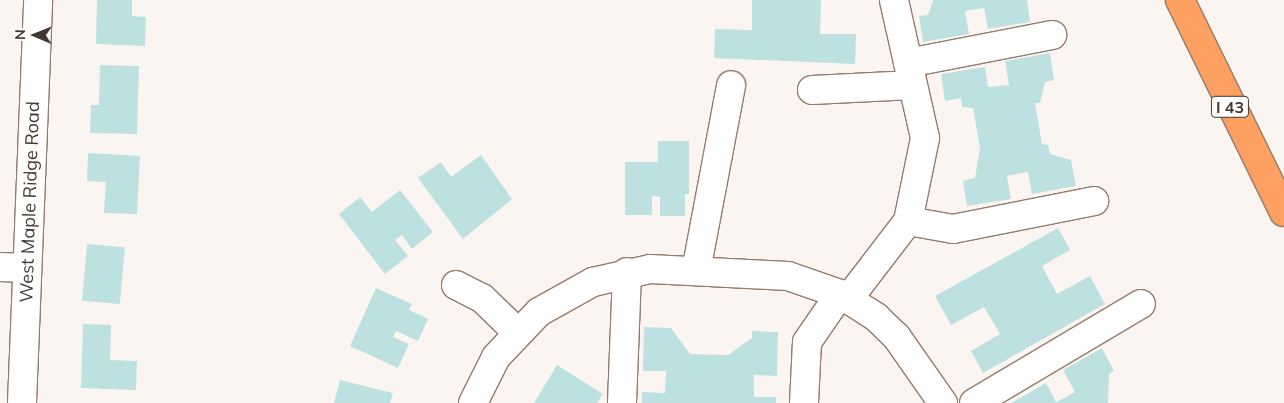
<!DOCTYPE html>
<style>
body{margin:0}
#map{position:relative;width:1284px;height:403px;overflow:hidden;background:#fbf5f2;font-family:Mulish,sans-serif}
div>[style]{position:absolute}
.building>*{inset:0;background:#bde1e0;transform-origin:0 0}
.roads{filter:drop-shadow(1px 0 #947b6b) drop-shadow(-1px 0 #947b6b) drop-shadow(0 1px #947b6b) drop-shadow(0 -1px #947b6b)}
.minor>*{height:28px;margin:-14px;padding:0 14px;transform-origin:14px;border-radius:14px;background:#fff}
.highway>*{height:28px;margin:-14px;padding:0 14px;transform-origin:14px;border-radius:14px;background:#fea061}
span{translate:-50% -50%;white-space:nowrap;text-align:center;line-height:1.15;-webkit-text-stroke:5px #fff;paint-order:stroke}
.shield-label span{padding:1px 4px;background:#fff;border:1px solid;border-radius:4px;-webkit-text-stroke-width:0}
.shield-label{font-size:16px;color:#433831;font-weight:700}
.street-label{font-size:18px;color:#433831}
.north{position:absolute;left:10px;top:10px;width:50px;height:50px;-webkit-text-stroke:4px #fff;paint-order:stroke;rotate:271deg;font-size:14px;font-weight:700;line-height:20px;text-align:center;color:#433831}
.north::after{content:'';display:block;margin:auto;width:18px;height:22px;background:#433831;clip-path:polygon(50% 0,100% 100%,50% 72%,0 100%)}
</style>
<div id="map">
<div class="building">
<i style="clip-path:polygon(97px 0,132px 0,132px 16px,146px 17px,145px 46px,96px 44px)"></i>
<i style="clip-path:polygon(752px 0,821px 0,820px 34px,856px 34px,855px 64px,714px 58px,715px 29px,752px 30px)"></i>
<i style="clip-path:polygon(933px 0,1027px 0,1030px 22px,988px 29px,984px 8px,965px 11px,969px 34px,923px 42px,919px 16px,928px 15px)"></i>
<i style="clip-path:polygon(1050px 53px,1054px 80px,1045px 82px,1040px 103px,1035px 103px,1042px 144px,1048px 145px,1050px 154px,1071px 160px,1076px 186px,1032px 194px,1028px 172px,1007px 176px,1011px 199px,967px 206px,963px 181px,975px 178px,980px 148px,973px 108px,962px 107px,961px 98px,945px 101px,941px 74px,985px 67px,988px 87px,1009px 85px,1005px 61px)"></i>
<i style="clip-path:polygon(100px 65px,139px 66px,137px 134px,90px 133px,91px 105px,99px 105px)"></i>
<i style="clip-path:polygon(658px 141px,689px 141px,689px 194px,685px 194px,685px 216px,660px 216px,660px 197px,652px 196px,652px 215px,625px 215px,625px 162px,658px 162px)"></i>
<i style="clip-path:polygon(88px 153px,140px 156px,137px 214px,104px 213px,106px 182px,87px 181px)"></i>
<i style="clip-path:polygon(481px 155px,512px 199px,463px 239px,418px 178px,441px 162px,451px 177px)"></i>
<i style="clip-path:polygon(400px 190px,433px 232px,412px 249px,402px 235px,395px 240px,408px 256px,385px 274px,339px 214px,360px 197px,372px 212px)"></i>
<i style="clip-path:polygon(1058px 228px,1070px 250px,1042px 266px,1057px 294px,1090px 276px,1105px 304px,983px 373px,971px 351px,1000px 334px,984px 307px,951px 325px,935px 296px)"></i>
<i style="left:87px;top:244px;width:38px;height:57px;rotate:5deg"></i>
<i style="clip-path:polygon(376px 288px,412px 304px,409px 310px,428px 319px,418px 341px,396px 331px,393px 337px,409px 344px,398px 368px,350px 346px)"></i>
<i style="clip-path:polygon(83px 324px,111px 325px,110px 360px,137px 361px,136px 390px,81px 388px)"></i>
<i style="clip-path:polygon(644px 327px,671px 328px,690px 354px,728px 355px,752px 338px,752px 331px,778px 332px,777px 376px,754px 375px,754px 397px,776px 397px,776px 403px,642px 403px,642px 392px,665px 393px,666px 371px,643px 371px)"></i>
<i style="clip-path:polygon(1102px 348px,1114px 371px,1109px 374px,1108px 403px,1011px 403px,1046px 383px,1056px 402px,1075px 392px,1063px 370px)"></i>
<i style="clip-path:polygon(557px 365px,603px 394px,597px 403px,534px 403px)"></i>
<i style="clip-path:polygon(340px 380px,393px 393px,390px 403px,334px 403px)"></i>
</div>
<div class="roads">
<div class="minor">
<i style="left:908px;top:63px;width:147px;rotate:-11deg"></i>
<i style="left:812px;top:90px;width:101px;rotate:-2.8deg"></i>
<i style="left:908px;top:221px;width:46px;rotate:10.1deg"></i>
<i style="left:953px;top:229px;width:144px;rotate:-11.2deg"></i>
<i style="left:0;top:267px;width:27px;rotate:2deg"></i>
<i style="left:696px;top:271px;width:189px;rotate:-79.3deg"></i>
<i style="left:456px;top:285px;width:29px;rotate:27deg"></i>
<i style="left:482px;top:298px;width:49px;rotate:44.2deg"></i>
<i style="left:849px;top:298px;width:97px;rotate:-52.5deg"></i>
<i style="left:908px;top:221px;width:85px;rotate:-78.4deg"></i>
<i style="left:925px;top:138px;width:141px;rotate:-102.7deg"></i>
<i style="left:22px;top:403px;width:403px;rotate:-87.7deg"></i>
<i style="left:473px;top:403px;width:51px;rotate:-63.4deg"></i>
<i style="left:496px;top:357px;width:62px;rotate:-46.3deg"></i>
<i style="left:539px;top:312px;width:62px;rotate:-29.1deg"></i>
<i style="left:593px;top:282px;width:58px;rotate:-12.8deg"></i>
<i style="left:650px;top:269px;width:138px;rotate:2.9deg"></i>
<i style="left:788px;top:276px;width:55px;rotate:19.1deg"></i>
<i style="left:840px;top:294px;width:43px;rotate:32.6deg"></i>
<i style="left:876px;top:317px;width:28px;rotate:44deg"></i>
<i style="left:896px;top:336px;width:82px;rotate:55deg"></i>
<i style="left:622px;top:403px;width:131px;rotate:-87.8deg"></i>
<i style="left:804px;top:403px;width:61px;rotate:-87.2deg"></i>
<i style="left:807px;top:342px;width:58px;rotate:-55.5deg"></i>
<i style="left:974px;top:403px;width:194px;rotate:-30.7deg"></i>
</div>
<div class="highway">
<i style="left:1180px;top:0;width:236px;rotate:63.9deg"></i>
</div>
</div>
<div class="shield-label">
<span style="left:1230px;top:107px">I 43</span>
</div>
<div class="street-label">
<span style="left:30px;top:202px;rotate:-88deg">West Maple Ridge Road</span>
</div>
<div class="north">N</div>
</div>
